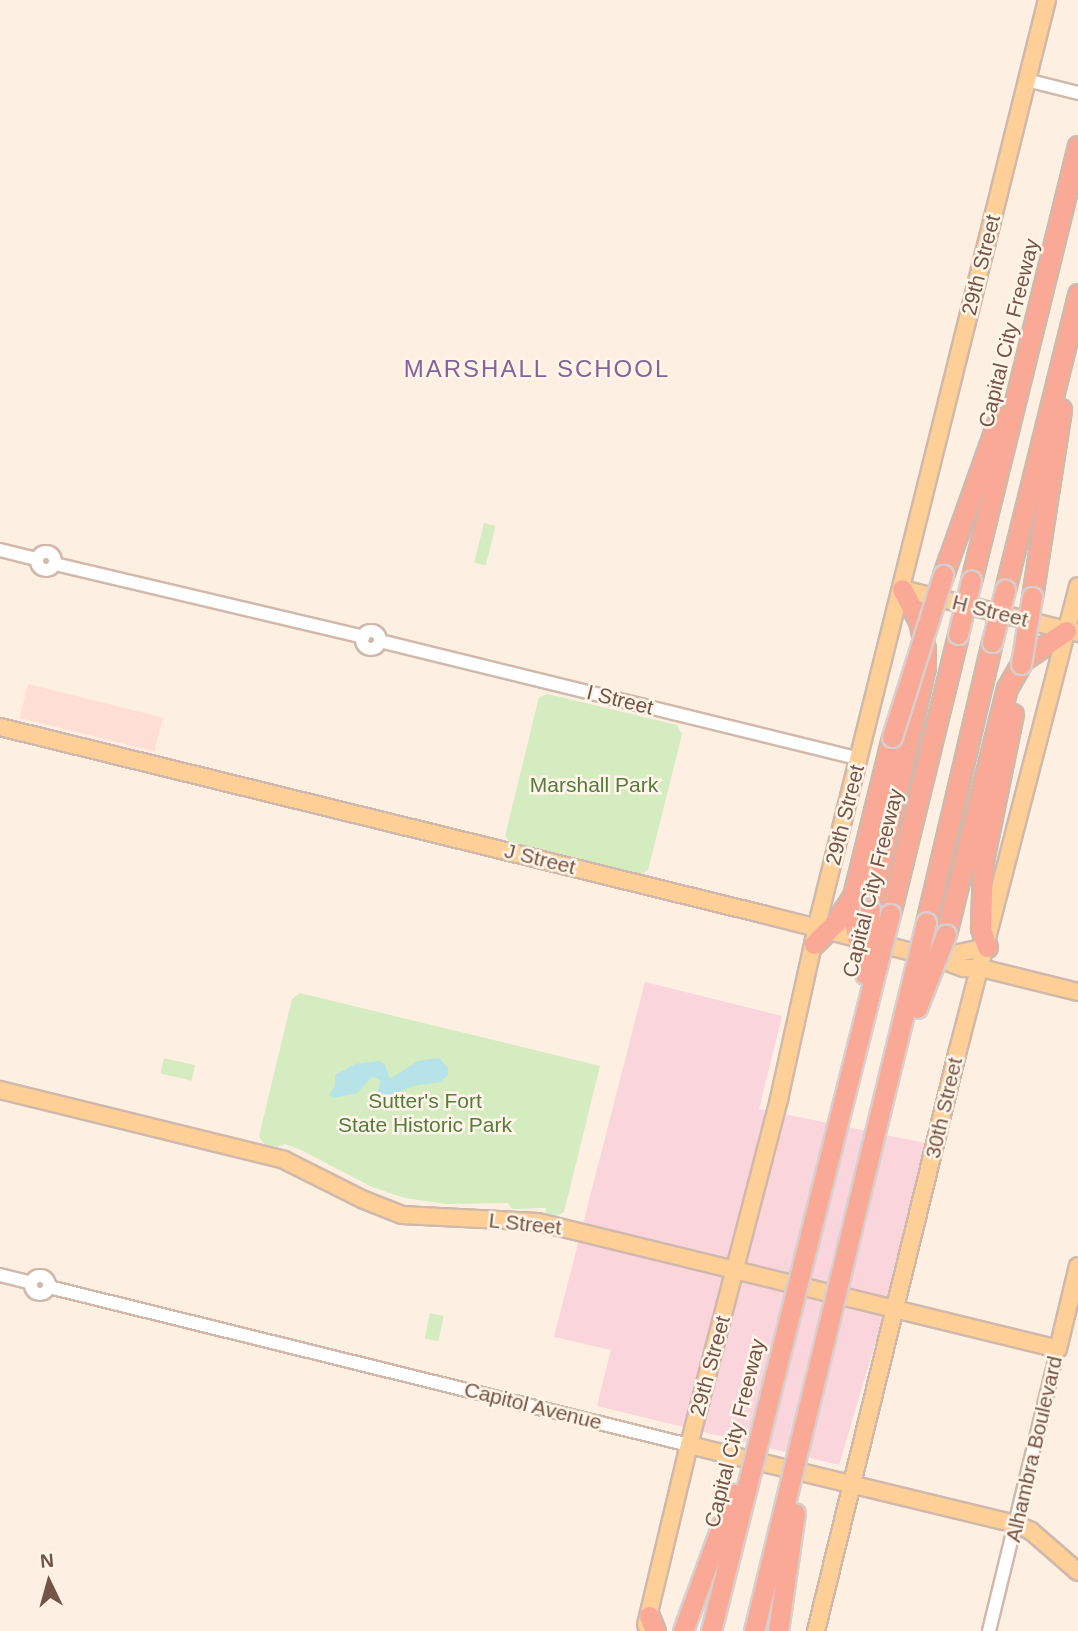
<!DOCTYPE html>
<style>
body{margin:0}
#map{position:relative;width:1078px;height:1631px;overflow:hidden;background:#fdf0e2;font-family:Helvetica,sans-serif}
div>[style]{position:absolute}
.commercial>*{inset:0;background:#feded5;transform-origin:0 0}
.medical>*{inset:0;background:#fbd5dc}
.green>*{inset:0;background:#d5ebc0;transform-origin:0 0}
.water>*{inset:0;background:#b6e3e7}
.roads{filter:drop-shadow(2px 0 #d0b9ab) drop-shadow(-2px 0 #d0b9ab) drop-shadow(0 2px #d0b9ab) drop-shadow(0 -2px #d0b9ab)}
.minor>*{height:12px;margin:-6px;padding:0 6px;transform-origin:6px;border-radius:6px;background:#fff}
.minor>.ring{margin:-6px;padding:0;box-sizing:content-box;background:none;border:12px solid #fff;border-radius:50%}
.major>*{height:16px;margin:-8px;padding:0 8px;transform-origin:8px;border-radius:8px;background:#fed098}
.highway>*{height:19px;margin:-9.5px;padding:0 9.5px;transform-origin:9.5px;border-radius:9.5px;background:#f9a996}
.bridges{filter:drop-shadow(2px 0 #d8cfcc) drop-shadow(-2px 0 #d8cfcc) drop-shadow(0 2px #d8cfcc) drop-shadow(0 -2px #d8cfcc)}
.highway-bridge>*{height:19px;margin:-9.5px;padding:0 9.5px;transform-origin:9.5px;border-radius:9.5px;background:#f9a996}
span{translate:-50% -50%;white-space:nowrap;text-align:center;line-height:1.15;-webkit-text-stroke:5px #fff5e9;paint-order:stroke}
.street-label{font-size:21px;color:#755448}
.park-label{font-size:21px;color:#557b3f}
.quarter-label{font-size:24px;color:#836399;letter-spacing:2px}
.north{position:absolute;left:14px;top:1547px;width:70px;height:70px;-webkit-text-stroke:5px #fff5e9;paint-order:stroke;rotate:355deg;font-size:19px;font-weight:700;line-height:28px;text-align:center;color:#755448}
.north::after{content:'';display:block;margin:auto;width:24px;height:32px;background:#755448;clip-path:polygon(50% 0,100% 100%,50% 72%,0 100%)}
</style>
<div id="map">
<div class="commercial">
<i style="left:28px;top:684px;width:139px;height:35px;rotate:14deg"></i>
</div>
<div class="medical">
<i style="clip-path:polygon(645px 982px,782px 1016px,759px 1109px,930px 1144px,905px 1243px,839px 1465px,597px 1406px,611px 1350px,554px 1337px)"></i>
</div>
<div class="green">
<i style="left:484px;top:523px;width:12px;height:41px;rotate:14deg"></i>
<i style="clip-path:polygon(548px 694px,677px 725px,682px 734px,648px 870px,640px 875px,510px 843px,505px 836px,539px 697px)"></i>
<i style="clip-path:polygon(300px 993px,600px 1066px,564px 1212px,557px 1216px,546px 1213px,546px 1208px,512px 1209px,508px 1203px,446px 1204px,405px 1198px,372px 1187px,301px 1150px,285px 1144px,277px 1147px,264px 1144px,259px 1136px,292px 999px)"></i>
<i style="left:164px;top:1058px;width:32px;height:16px;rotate:13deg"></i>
<i style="left:430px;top:1313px;width:14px;height:26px;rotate:12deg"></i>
</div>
<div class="water">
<i style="clip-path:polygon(439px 1058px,448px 1068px,448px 1075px,440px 1082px,413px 1086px,382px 1099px,377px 1093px,381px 1081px,373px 1076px,357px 1093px,334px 1098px,329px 1095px,335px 1086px,335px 1075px,355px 1064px,380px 1061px,385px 1065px,390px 1079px,418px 1061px)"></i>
</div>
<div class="roads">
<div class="minor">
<i style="left:1026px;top:80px;width:54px;rotate:14deg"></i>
<i style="left:0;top:550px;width:38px;rotate:14deg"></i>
<i class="ring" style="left:37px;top:552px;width:6px;height:6px"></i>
<i style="left:55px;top:564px;width:317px;rotate:13.3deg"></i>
<i class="ring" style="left:362px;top:631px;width:6px;height:6px"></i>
<i style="left:380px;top:641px;width:494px;rotate:13.8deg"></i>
<i style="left:0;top:1275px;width:32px;rotate:14deg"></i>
<i class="ring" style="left:31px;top:1276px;width:6px;height:6px"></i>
<i style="left:49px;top:1287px;width:659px;rotate:13.87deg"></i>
<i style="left:989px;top:1631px;width:290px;rotate:-76.3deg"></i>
</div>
<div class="major">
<i style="left:902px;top:589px;width:181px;rotate:14deg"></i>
<i style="left:0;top:727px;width:785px;rotate:13.79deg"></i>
<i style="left:762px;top:914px;width:179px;rotate:14.2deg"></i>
<i style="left:936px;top:958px;width:30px;rotate:20deg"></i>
<i style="left:964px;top:968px;width:17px"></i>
<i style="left:981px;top:968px;width:100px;rotate:13.9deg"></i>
<i style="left:939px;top:957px;width:49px;rotate:-11.8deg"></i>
<i style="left:0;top:1090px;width:292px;rotate:13.8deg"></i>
<i style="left:284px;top:1160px;width:89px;rotate:26.6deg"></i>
<i style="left:364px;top:1200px;width:41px;rotate:21.5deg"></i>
<i style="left:402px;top:1215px;width:136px;rotate:2.9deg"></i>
<i style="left:538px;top:1222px;width:535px;rotate:13.72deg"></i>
<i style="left:1058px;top:1349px;width:85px;rotate:-76.5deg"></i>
<i style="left:689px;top:1445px;width:336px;rotate:13.6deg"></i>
<i style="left:1016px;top:1524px;width:17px;rotate:25deg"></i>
<i style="left:1031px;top:1531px;width:62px;rotate:41.1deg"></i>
<i style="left:646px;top:1625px;width:185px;rotate:-76.6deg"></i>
<i style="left:689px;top:1445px;width:358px;rotate:-75.4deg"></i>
<i style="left:779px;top:1099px;width:186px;rotate:-77.6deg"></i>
<i style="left:819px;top:917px;width:945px;rotate:-76.04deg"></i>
<i style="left:816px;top:1631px;width:594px;rotate:-76.27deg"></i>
<i style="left:957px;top:1054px;width:483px;rotate:-75.5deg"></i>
</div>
<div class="highway">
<i style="left:943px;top:575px;width:167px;rotate:-70.4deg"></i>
<i style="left:971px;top:581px;width:448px;rotate:-76.2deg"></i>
<i style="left:1005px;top:590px;width:305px;rotate:-76.1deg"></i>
<i style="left:1032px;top:597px;width:190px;rotate:-81.2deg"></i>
<i style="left:870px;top:909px;width:248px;rotate:-77.2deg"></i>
<i style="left:925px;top:667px;width:18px;rotate:-90deg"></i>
<i style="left:925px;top:649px;width:29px;rotate:-102deg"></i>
<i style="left:919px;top:621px;width:36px;rotate:-118deg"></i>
<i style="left:890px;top:914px;width:288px;rotate:-76.3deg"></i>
<i style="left:926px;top:923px;width:289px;rotate:-76.8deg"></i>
<i style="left:946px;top:934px;width:253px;rotate:-76.1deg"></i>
<i style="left:1007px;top:688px;width:32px;rotate:-60deg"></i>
<i style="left:1023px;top:660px;width:52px;rotate:-34deg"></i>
<i style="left:858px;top:939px;width:30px;rotate:-104deg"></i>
<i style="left:851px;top:910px;width:14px;rotate:-82deg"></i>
<i style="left:853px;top:896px;width:164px;rotate:-76.2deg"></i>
<i style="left:814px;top:944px;width:31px;rotate:-45deg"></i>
<i style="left:836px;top:922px;width:30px;rotate:-57deg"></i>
<i style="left:987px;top:947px;width:20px;rotate:-108deg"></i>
<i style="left:981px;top:928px;width:67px;rotate:-88.3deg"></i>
<i style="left:983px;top:861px;width:150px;rotate:-78.5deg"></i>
<i style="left:649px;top:1616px;width:16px;rotate:68deg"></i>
</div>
</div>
<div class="bridges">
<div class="highway-bridge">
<i style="left:958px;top:634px;width:55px;rotate:-76.2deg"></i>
<i style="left:992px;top:642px;width:54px;rotate:-76deg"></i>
<i style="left:1021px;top:664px;width:68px;rotate:-80.7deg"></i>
<i style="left:892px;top:737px;width:170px;rotate:-72.5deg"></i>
<i style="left:865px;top:974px;width:65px;rotate:-85.6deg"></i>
<i style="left:917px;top:1008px;width:79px;rotate:-68.6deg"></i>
<i style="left:683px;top:1631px;width:146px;rotate:-69.9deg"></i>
<i style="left:711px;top:1631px;width:739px;rotate:-75.98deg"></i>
<i style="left:754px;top:1631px;width:729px;rotate:-76.35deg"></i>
<i style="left:778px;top:1631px;width:119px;rotate:-81.8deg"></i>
</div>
</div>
<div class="street-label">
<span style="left:981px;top:265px;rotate:-76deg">29th Street</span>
<span style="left:1009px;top:333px;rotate:-76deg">Capital City Freeway</span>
<span style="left:990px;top:611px;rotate:14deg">H Street</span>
<span style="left:620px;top:700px;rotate:14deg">I Street</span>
<span style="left:845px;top:815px;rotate:-76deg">29th Street</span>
<span style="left:540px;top:859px;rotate:14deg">J Street</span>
<span style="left:873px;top:883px;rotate:-76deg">Capital City Freeway</span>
<span style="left:944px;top:1108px;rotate:-77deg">30th Street</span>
<span style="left:525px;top:1224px;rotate:6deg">L Street</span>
<span style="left:710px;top:1366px;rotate:-75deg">29th Street</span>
<span style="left:533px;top:1406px;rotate:14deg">Capitol Avenue</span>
<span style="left:735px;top:1433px;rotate:-76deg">Capital City Freeway</span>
<span style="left:1034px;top:1449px;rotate:-77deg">Alhambra Boulevard</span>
</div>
<div class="park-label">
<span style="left:594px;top:785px">Marshall Park</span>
<span style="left:425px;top:1113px">Sutter's Fort<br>State Historic Park</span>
</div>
<div class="quarter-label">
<span style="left:537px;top:369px">MARSHALL SCHOOL</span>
</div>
<div class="north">N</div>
</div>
